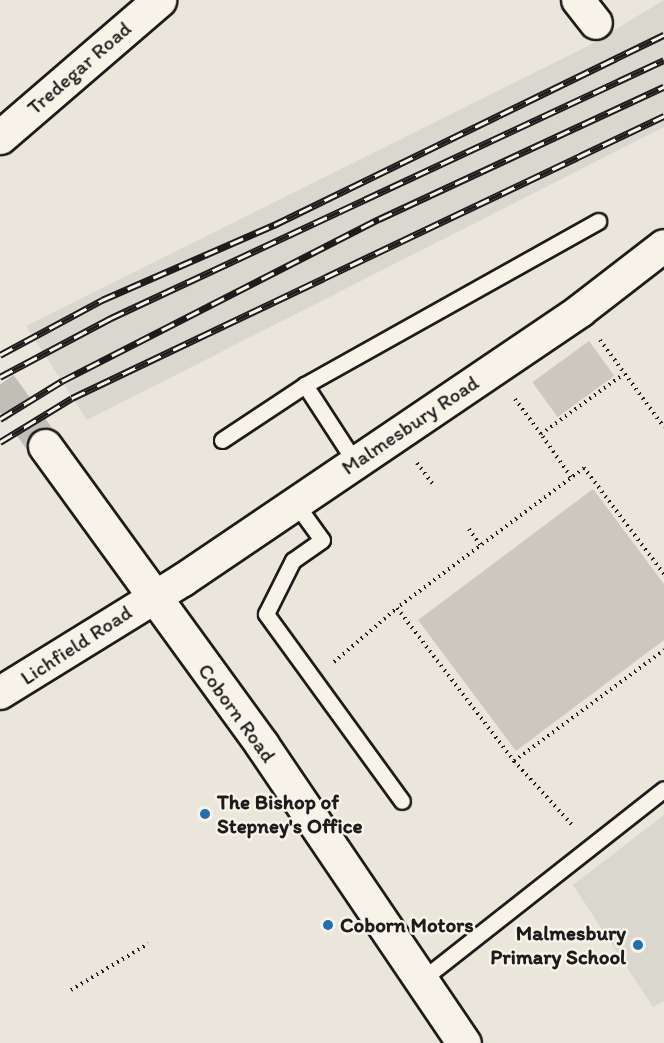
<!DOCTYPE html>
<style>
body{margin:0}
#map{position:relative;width:664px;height:1043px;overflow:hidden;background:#eae6dc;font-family:Itim,sans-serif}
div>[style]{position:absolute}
.built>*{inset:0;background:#dad7ce}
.green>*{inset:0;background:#ccc8c0;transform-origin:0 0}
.tertiary-tunnel>*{height:33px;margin-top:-16.5px;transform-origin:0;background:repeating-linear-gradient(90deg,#c1beb6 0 33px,transparent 0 49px)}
.path>*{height:4px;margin-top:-2px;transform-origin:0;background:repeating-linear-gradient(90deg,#1c1c1c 0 1.5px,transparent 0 6px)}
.roads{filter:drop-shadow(2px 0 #1c1c1c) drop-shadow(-2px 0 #1c1c1c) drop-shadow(0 2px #1c1c1c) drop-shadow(0 -2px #1c1c1c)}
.service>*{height:15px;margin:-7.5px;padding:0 7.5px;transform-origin:7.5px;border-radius:7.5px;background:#f7f3e8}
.minor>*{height:32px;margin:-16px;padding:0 16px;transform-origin:16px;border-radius:16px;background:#f7f3e8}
.tertiary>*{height:33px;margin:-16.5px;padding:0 16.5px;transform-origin:16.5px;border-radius:16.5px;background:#f7f3e8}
.rail>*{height:7px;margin-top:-3.5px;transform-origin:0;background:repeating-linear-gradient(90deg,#f7f3e8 0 14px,#1c1c1c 0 28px);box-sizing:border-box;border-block:2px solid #1c1c1c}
.dots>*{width:16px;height:16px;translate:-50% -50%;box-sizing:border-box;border:3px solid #f7f3e8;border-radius:50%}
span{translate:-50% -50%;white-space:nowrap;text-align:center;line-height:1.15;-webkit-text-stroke:5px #f7f3e8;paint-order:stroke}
.street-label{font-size:21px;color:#1c1c1c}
.poi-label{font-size:21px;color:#1c1c1c;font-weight:700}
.left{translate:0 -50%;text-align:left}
.right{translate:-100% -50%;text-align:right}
</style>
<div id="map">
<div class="built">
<i style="clip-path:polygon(664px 0,664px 127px,87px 420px,26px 326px,588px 46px)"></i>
<i style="clip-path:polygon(664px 815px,664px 1001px,653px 1007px,573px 885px)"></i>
</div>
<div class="green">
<i style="left:589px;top:341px;width:43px;height:70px;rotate:54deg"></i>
<i style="clip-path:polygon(593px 489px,664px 584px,664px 640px,516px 751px,418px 620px)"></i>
</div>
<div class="tertiary-tunnel">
<i style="left:0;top:384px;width:77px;rotate:54deg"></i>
</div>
<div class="path">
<i style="left:600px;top:340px;width:108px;rotate:53.7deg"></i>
<i style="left:515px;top:399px;width:44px;rotate:53.4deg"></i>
<i style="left:417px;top:463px;width:26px;rotate:53deg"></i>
<i style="left:571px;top:477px;width:52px;rotate:-124.9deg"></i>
<i style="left:541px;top:434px;width:102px;rotate:-35.9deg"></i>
<i style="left:469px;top:529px;width:19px;rotate:55deg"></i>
<i style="left:664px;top:574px;width:133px;rotate:-127deg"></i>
<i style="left:584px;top:468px;width:234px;rotate:143.2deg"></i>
<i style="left:397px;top:608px;width:193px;rotate:52.6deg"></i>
<i style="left:514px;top:761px;width:187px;rotate:-36.5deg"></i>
<i style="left:334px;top:662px;width:83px;rotate:-40.6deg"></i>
<i style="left:514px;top:761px;width:89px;rotate:47.7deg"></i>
<i style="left:71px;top:990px;width:90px;rotate:-30.9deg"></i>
</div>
<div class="roads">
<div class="service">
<i style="left:222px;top:440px;width:100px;rotate:-33.5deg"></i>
<i style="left:355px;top:462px;width:92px;rotate:-123deg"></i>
<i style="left:305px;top:385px;width:336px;rotate:-29.2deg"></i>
<i style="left:296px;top:504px;width:44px;rotate:54.2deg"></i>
<i style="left:322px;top:540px;width:35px;rotate:145deg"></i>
<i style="left:293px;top:560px;width:60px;rotate:116.6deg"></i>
<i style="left:266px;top:614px;width:231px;rotate:54deg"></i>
<i style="left:424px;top:978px;width:305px;rotate:-38.2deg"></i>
</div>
<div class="minor">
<i style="left:578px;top:0;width:29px;rotate:52deg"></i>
<i style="left:0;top:693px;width:215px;rotate:-31.7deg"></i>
<i style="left:183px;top:580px;width:480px;rotate:-34.1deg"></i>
<i style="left:580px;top:311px;width:106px;rotate:-37.7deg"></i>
</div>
<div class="tertiary">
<i style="left:0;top:137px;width:210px;rotate:-40.7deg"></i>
<i style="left:45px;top:446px;width:369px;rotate:54deg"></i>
<i style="left:262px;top:745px;width:360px;rotate:55.9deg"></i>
</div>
</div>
<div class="rail">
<i style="left:0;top:355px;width:116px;rotate:-28.3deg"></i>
<i style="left:102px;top:300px;width:188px;rotate:-23.6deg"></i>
<i style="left:274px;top:225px;width:434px;rotate:-26deg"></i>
<i style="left:0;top:377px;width:126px;rotate:-28deg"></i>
<i style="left:111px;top:318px;width:610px;rotate:-25.01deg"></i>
<i style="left:0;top:419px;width:73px;rotate:-31.5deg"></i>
<i style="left:62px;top:381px;width:356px;rotate:-27.1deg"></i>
<i style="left:379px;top:219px;width:314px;rotate:-24.9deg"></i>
<i style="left:0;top:442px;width:84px;rotate:-31.4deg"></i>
<i style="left:72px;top:398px;width:656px;rotate:-25.47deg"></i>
</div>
<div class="dots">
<i style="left:205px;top:814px;background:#1f6fb2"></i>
<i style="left:328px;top:925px;background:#1f6fb2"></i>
<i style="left:638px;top:945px;background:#1f6fb2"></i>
</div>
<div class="street-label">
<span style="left:79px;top:68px;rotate:-41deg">Tredegar Road</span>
<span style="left:410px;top:425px;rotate:-34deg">Malmesbury Road</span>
<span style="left:76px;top:645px;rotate:-33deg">Lichfield Road</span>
<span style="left:237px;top:713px;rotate:54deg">Coborn Road</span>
</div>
<div class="poi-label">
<span class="left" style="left:217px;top:814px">The Bishop of<br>Stepney's Office</span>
<span class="left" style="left:340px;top:925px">Coborn Motors</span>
<span class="right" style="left:626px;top:945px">Malmesbury<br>Primary School</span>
</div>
</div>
